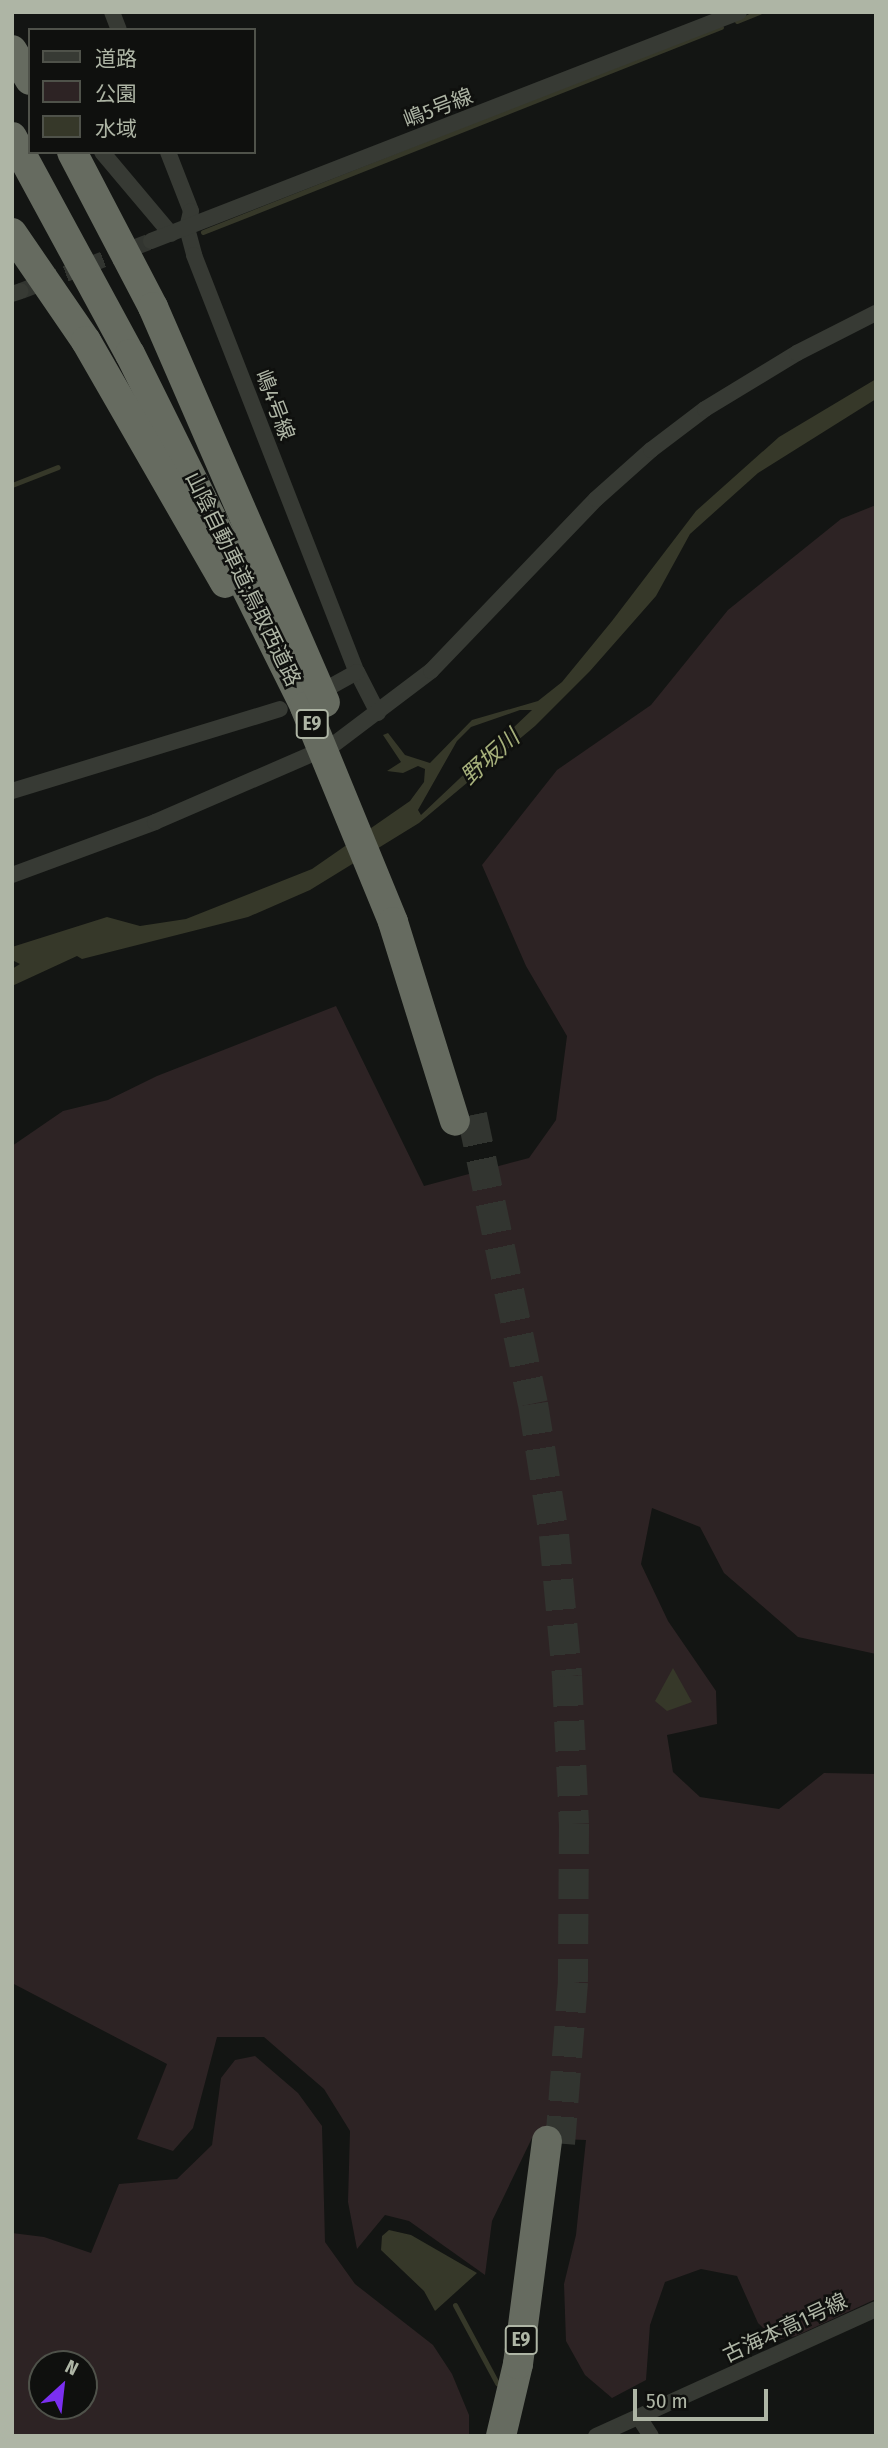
<!DOCTYPE html>
<meta charset="utf-8">
<style>
body{margin:0}
#map{position:relative;width:888px;height:2448px;overflow:hidden;background:#131513;font-family:"Fira Sans Condensed","Noto Sans JP",sans-serif}
div>[style]{position:absolute}
.green>*{inset:0;background:#2d2324}
.water>*{inset:0;background:#363829}
.stream>*{height:5px;margin:-2.5px;padding:0 2.5px;transform-origin:2.5px;border-radius:2.5px;background:#363829}
.street-tunnel>*{height:16px;margin-top:-8px;transform-origin:0;background:repeating-linear-gradient(90deg,#323530 0 16px,transparent 0 24px)}
.highway-tunnel>*{height:30px;margin-top:-15px;transform-origin:0;background:repeating-linear-gradient(90deg,#323530 0 30px,transparent 0 45px)}
.street>*{height:16px;margin:-8px;padding:0 8px;transform-origin:8px;border-radius:8px;background:#373a34}
.highway>*{height:30px;margin:-15px;padding:0 15px;transform-origin:15px;border-radius:15px;background:#666b60}
span{translate:-50% -50%;white-space:nowrap;text-align:center;line-height:1.15;-webkit-text-stroke:5px #0f100e;paint-order:stroke}
.shield-label span{padding:2px 5px;background:#0f100e;border:2px solid;border-radius:5px;-webkit-text-stroke-width:0}
.shield-label{font-size:19px;color:#aeb5a5;font-weight:700}
.street-label{font-size:21px;color:#aeb5a5}
.water-label{font-size:23px;color:#a6b07b;font-style:italic}
.frame{position:absolute;inset:0;border:14px solid #aeb5a5;pointer-events:none}
.legend{position:absolute;left:28px;top:28px;width:228px;height:126px;box-sizing:border-box;background:#0f100e;border:2px solid #4f524a;margin:0;padding:9px 12px;list-style:none;font-size:21px;color:#aeb5a5}
.legend li{display:flex;align-items:center;gap:14px;height:35px}
.legend b{width:35px;border:2px solid #4f524a}
.north{position:absolute;left:28px;top:2350px;width:70px;height:70px;box-sizing:border-box;background:#0f100e;border:2px solid #4f524a;border-radius:50%;rotate:27deg;font-size:19px;font-weight:700;line-height:28px;text-align:center;color:#aeb5a5}
.north::after{content:'';display:block;margin:auto;width:24px;height:32px;background:#7b2ff0;clip-path:polygon(50% 0,100% 100%,50% 72%,0 100%)}
.scale{position:absolute;left:633px;top:2389px;width:135px;height:32px;box-sizing:border-box;border:4px solid #aeb5a5;border-top:0;padding-left:9px;font-size:21px;line-height:24px;white-space:nowrap;color:#aeb5a5;-webkit-text-stroke:5px #0f100e;paint-order:stroke}
</style>
<div id="map">
<div class="green">
<i style="clip-path:polygon(876px 505px,876px 1654px,798px 1637px,724px 1573px,700px 1527px,652px 1508px,641px 1564px,668px 1621px,716px 1691px,717px 1724px,667px 1735px,673px 1772px,700px 1797px,779px 1809px,824px 1773px,876px 1774px,876px 2299px,796px 2336px,776px 2340px,758px 2323px,737px 2276px,701px 2269px,665px 2282px,650px 2325px,646px 2380px,612px 2398px,585px 2375px,566px 2341px,564px 2284px,576px 2235px,586px 2140px,532px 2138px,492px 2221px,485px 2275px,409px 2221px,385px 2215px,357px 2249px,348px 2202px,350px 2131px,324px 2089px,264px 2037px,217px 2037px,193px 2128px,173px 2151px,137px 2139px,167px 2064px,12px 1983px,12px 1146px,63px 1111px,108px 1100px,157px 1076px,336px 1006px,424px 1186px,529px 1158px,556px 1120px,567px 1036px,526px 966px,482px 865px,557px 770px,651px 705px,728px 610px,841px 519px)"></i>
<i style="clip-path:polygon(evenodd,255px 2056px,298px 2093px,322px 2126px,325px 2242px,355px 2284px,433px 2345px,452px 2374px,469px 2415px,469px 2436px,12px 2436px,12px 2233px,44px 2237px,91px 2253px,119px 2184px,177px 2179px,212px 2145px,221px 2078px,235px 2060px,255px 2056px,42px 2364px,84px 2364px,84px 2406px,42px 2406px,42px 2364px)"></i>
</div>
<div class="water">
<i style="clip-path:polygon(evenodd,876px 379px,876px 399px,758px 473px,690px 534px,656px 596px,590px 671px,535px 726px,419px 823px,310px 890px,248px 917px,82px 959px,77px 956px,12px 986px,12px 969px,20px 964px,12px 960px,12px 947px,107px 917px,140px 926px,186px 919px,312px 869px,410px 801px,424px 782px,425px 769px,418px 766px,403px 773px,387px 771px,401px 762px,383px 735px,388px 733px,405px 755px,430px 763px,472px 720px,538px 701px,562px 682px,612px 621px,696px 511px,779px 437px,876px 379px,520px 710px,532px 710px,421px 815px,418px 810px,457px 741px,471px 727px,520px 710px)"></i>
<i style="clip-path:polygon(673px 1668px,692px 1702px,667px 1711px,655px 1701px)"></i>
<i style="clip-path:polygon(389px 2230px,411px 2235px,477px 2273px,435px 2311px,424px 2291px,381px 2250px,382px 2236px)"></i>
</div>
<div class="stream">
<i style="left:737px;top:21px;width:24px;rotate:-22deg"></i>
<i style="left:203px;top:232px;width:557px;rotate:-21.59deg"></i>
<i style="left:12px;top:485px;width:49px;rotate:-21.4deg"></i>
<i style="left:455px;top:2305px;width:89px;rotate:61.7deg"></i>
</div>
<div class="street-tunnel">
<i style="left:21px;top:291px;width:139px;rotate:-21deg"></i>
</div>
<div class="highway-tunnel">
<i style="left:472px;top:1115px;width:295px;rotate:78.1deg"></i>
<i style="left:533px;top:1404px;width:133px;rotate:80.9deg"></i>
<i style="left:554px;top:1535px;width:142px;rotate:84.7deg"></i>
<i style="left:567px;top:1676px;width:148px;rotate:87.3deg"></i>
<i style="left:574px;top:1824px;width:158px;rotate:90.4deg"></i>
<i style="left:573px;top:1982px;width:162px;rotate:94.6deg"></i>
</div>
<div class="street">
<i style="left:112px;top:12px;width:19px;rotate:69deg"></i>
<i style="left:102px;top:152px;width:107px;rotate:49.9deg"></i>
<i style="left:168px;top:152px;width:63px;rotate:68.7deg"></i>
<i style="left:191px;top:211px;width:17px;rotate:103deg"></i>
<i style="left:187px;top:228px;width:28px;rotate:75deg"></i>
<i style="left:194px;top:255px;width:448px;rotate:68.7deg"></i>
<i style="left:357px;top:672px;width:46px;rotate:62.9deg"></i>
<i style="left:151px;top:241px;width:631px;rotate:-21.28deg"></i>
<i style="left:12px;top:294px;width:9px;rotate:-18deg"></i>
<i style="left:328px;top:688px;width:33px;rotate:-29deg"></i>
<i style="left:12px;top:791px;width:280px;rotate:-17deg"></i>
<i style="left:12px;top:875px;width:153px;rotate:-20.3deg"></i>
<i style="left:155px;top:822px;width:194px;rotate:-23.4deg"></i>
<i style="left:333px;top:745px;width:123px;rotate:-37.1deg"></i>
<i style="left:431px;top:671px;width:238px;rotate:-46.2deg"></i>
<i style="left:596px;top:499px;width:74px;rotate:-41.7deg"></i>
<i style="left:651px;top:450px;width:68px;rotate:-37.2deg"></i>
<i style="left:705px;top:409px;width:108px;rotate:-31.3deg"></i>
<i style="left:797px;top:353px;width:89px;rotate:-26.9deg"></i>
<i style="left:640px;top:2419px;width:20px;rotate:57deg"></i>
<i style="left:596px;top:2436px;width:307px;rotate:-24.4deg"></i>
</div>
<div class="highway">
<i style="left:12px;top:50px;width:35px;rotate:59deg"></i>
<i style="left:12px;top:137px;width:247px;rotate:61.5deg"></i>
<i style="left:130px;top:354px;width:394px;rotate:63.6deg"></i>
<i style="left:305px;top:707px;width:232px;rotate:67.7deg"></i>
<i style="left:393px;top:922px;width:208px;rotate:72.7deg"></i>
<i style="left:72px;top:152px;width:175px;rotate:62.4deg"></i>
<i style="left:153px;top:307px;width:431px;rotate:66.5deg"></i>
<i style="left:12px;top:233px;width:131px;rotate:55.6deg"></i>
<i style="left:86px;top:341px;width:279px;rotate:60.1deg"></i>
<i style="left:501px;top:2436px;width:74px;rotate:-76.7deg"></i>
<i style="left:518px;top:2364px;width:225px;rotate:-82.6deg"></i>
</div>
<div class="shield-label">
<span style="left:312px;top:724px">E9</span>
<span style="left:521px;top:2340px">E9</span>
</div>
<div class="street-label">
<span style="left:438px;top:108px;rotate:-21deg">嶋5号線</span>
<span style="left:275px;top:405px;rotate:69deg">嶋4号線</span>
<span style="left:243px;top:579px;rotate:64deg">山陰自動車道;鳥取西道路</span>
<span style="left:785px;top:2328px;rotate:-25deg">古海本高1号線</span>
</div>
<div class="water-label">
<span style="left:490px;top:757px;rotate:-42deg">野坂川</span>
</div>
<div class="frame"></div>
<ul class="legend">
<li><b style="height:9px;background:#373a34"></b>道路</li>
<li><b style="height:19px;background:#2d2324"></b>公園</li>
<li><b style="height:19px;background:#363829"></b>水域</li>
</ul>
<div class="north">N</div>
<div class="scale">50 m</div>
</div>
